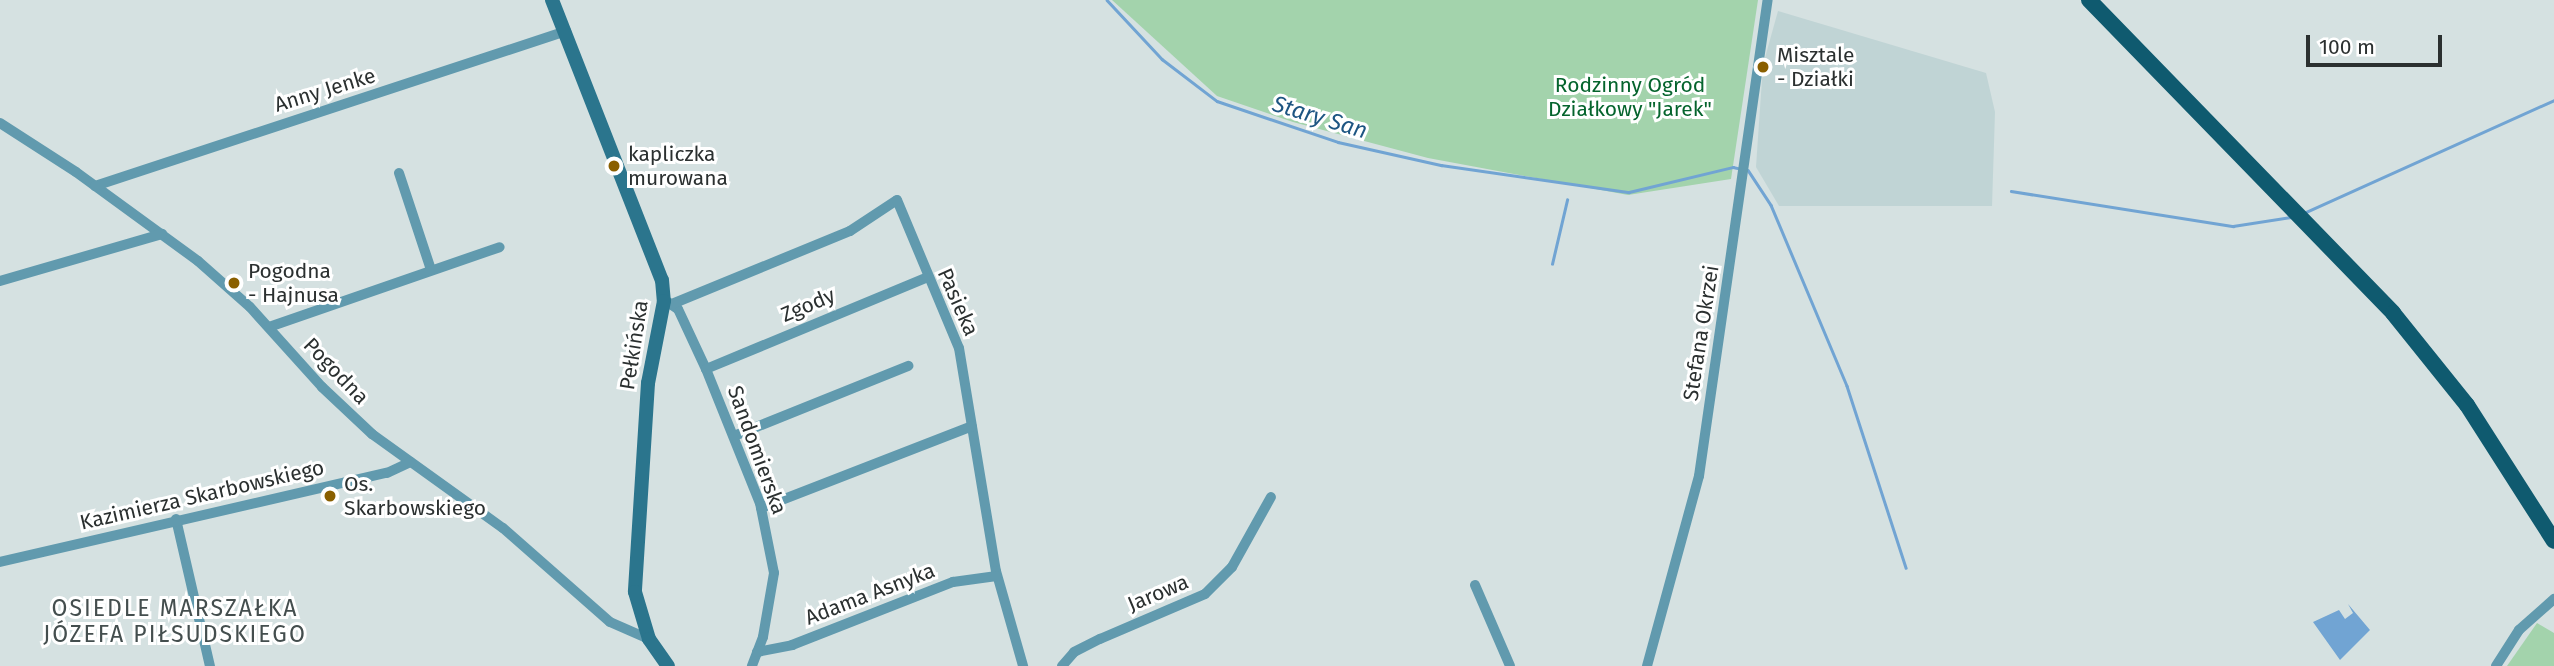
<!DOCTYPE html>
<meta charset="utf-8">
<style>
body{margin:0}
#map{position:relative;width:2554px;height:666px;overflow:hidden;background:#d5e1e1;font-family:"Fira Sans",sans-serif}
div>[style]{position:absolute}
.built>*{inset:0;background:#c0d4d5}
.green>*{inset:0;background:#a3d3ac}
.water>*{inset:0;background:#71a4d3}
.stream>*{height:2.5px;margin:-1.25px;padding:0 1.25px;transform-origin:1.25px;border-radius:1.25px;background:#71a4d3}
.street>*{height:10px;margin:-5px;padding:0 5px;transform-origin:5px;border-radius:5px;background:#619aae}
.secondary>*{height:14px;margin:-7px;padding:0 7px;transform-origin:7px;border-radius:7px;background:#2b758d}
.primary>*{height:16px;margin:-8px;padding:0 8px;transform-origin:8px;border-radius:8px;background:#0f5a6f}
.dots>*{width:19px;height:19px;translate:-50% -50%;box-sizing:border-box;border:4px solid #fff;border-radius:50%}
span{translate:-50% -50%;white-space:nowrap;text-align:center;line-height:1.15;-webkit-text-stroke:6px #fff;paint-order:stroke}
.poi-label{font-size:21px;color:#2b3030}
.left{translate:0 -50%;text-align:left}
.park-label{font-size:21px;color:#05642d}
.street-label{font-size:21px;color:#2b3030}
.water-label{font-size:23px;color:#1d5582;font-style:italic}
.neighbourhood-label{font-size:23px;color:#444e4e;letter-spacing:2px}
.scale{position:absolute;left:2306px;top:35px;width:136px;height:32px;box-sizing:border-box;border:4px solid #2b3030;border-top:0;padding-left:9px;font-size:21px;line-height:24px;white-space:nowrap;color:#2b3030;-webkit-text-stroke:5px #fff;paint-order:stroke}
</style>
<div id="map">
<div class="built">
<i style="clip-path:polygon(1778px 11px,1986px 73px,1995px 112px,1992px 206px,1779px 206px,1756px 167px,1763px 65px)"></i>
</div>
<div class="green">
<i style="clip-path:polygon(1112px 0,1758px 0,1731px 179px,1628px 195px,1428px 158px,1293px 122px,1217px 96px)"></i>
<i style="clip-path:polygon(2537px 623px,2554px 633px,2554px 666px,2507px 666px)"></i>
</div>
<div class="water">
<i style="clip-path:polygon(2348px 604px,2370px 630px,2340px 660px,2313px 622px,2339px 610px,2345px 619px,2353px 613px)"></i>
</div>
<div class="stream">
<i style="left:1107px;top:0;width:81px;rotate:47deg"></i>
<i style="left:1162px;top:59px;width:69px;rotate:37.4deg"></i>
<i style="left:1217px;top:101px;width:128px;rotate:18.7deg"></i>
<i style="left:1338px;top:142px;width:106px;rotate:12.6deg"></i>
<i style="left:1441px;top:165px;width:190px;rotate:8.2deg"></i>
<i style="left:1629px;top:192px;width:107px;rotate:-13.5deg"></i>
<i style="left:1733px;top:167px;width:9px;rotate:13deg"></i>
<i style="left:1748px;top:170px;width:42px;rotate:56.7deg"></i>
<i style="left:1771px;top:205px;width:196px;rotate:67.2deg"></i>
<i style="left:1847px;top:386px;width:191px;rotate:72deg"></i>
<i style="left:2011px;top:191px;width:225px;rotate:9deg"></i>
<i style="left:2233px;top:226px;width:59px;rotate:-8.8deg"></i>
<i style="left:2304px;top:213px;width:274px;rotate:-24.3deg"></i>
<i style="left:1552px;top:264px;width:66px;rotate:-76.8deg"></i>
</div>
<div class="street">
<i style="left:0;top:123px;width:90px;rotate:32.8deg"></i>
<i style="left:76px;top:172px;width:151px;rotate:36.1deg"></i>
<i style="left:198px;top:261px;width:69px;rotate:41.5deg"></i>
<i style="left:250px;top:307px;width:108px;rotate:48deg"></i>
<i style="left:322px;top:387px;width:69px;rotate:43.2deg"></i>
<i style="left:372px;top:434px;width:161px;rotate:35.7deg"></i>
<i style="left:503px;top:528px;width:142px;rotate:41.3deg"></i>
<i style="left:610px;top:622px;width:43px;rotate:23.6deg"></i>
<i style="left:399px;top:173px;width:102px;rotate:71.7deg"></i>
<i style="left:95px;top:186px;width:496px;rotate:-18.2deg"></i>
<i style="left:0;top:281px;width:169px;rotate:-16.2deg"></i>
<i style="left:666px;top:301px;width:14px;rotate:34deg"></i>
<i style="left:678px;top:309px;width:66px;rotate:65deg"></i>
<i style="left:706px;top:369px;width:144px;rotate:68.1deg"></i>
<i style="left:760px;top:503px;width:71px;rotate:78.7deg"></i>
<i style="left:774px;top:573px;width:65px;rotate:99.8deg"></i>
<i style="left:763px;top:637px;width:31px;rotate:111deg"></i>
<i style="left:672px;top:304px;width:192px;rotate:-22.3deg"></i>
<i style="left:850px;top:231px;width:56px;rotate:-33.4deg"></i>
<i style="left:897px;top:200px;width:160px;rotate:67.3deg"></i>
<i style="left:959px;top:348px;width:226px;rotate:80.6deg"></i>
<i style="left:996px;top:571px;width:99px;rotate:74.1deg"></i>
<i style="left:269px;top:327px;width:244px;rotate:-19.1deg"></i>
<i style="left:706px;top:369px;width:238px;rotate:-22.5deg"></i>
<i style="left:734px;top:436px;width:188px;rotate:-21.9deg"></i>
<i style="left:761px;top:508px;width:226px;rotate:-21.2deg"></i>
<i style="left:176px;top:519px;width:151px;rotate:77deg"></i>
<i style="left:0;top:562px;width:397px;rotate:-13deg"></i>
<i style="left:387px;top:473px;width:26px;rotate:-25deg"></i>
<i style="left:1475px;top:585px;width:88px;rotate:66.6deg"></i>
<i style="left:757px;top:652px;width:36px;rotate:-11deg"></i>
<i style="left:792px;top:645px;width:173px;rotate:-21.4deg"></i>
<i style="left:953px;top:582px;width:44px;rotate:-7.8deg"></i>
<i style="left:1062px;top:666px;width:18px;rotate:-49deg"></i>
<i style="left:1074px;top:652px;width:29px;rotate:-27deg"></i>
<i style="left:1100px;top:639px;width:114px;rotate:-23.2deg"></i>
<i style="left:1205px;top:594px;width:38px;rotate:-45deg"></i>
<i style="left:1232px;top:567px;width:80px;rotate:-60.9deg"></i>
<i style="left:1647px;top:666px;width:197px;rotate:-74.7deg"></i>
<i style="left:1699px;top:476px;width:481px;rotate:-81.8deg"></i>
<i style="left:2496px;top:666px;width:43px;rotate:-57.4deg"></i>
<i style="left:2519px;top:630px;width:47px;rotate:-41.5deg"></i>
</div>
<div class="secondary">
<i style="left:552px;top:0;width:301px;rotate:68.6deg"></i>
<i style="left:662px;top:280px;width:21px;rotate:85deg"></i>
<i style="left:664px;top:301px;width:84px;rotate:101deg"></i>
<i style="left:648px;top:383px;width:209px;rotate:93.6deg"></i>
<i style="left:635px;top:592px;width:49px;rotate:73.4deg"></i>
<i style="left:649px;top:639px;width:33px;rotate:55deg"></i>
</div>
<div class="primary">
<i style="left:2089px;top:0;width:436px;rotate:45.8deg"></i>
<i style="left:2393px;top:313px;width:118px;rotate:51.2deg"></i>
<i style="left:2467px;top:405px;width:161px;rotate:57.4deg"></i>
</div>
<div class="dots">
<i style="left:1763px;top:67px;background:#895f00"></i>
<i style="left:614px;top:166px;background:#895f00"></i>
<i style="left:234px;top:283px;background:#895f00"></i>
<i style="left:330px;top:496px;background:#895f00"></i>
</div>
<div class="poi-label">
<span class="left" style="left:1777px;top:67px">Misztale<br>- Działki</span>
<span class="left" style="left:628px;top:166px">kapliczka<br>murowana</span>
<span class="left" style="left:248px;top:283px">Pogodna<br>- Hajnusa</span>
<span class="left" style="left:344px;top:496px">Os.<br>Skarbowskiego</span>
</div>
<div class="park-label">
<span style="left:1630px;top:97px">Rodzinny Ogród<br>Działkowy "Jarek"</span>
</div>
<div class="street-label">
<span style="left:325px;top:90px;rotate:-17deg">Anny Jenke</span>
<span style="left:958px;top:302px;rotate:66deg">Pasieka</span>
<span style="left:808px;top:305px;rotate:-23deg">Zgody</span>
<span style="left:1701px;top:333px;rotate:-81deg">Stefana Okrzei</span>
<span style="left:634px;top:345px;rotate:-81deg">Pełkińska</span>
<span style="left:336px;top:371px;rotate:46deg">Pogodna</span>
<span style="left:757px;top:450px;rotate:70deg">Sandomierska</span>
<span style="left:202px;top:495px;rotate:-13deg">Kazimierza Skarbowskiego</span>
<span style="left:1158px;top:593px;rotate:-23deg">Jarowa</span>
<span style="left:870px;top:594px;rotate:-21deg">Adama Asnyka</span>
</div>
<div class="water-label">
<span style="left:1320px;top:117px;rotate:17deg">Stary San</span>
</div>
<div class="neighbourhood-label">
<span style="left:175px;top:621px">OSIEDLE MARSZAŁKA<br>JÓZEFA PIŁSUDSKIEGO</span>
</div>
<div class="scale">100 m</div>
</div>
